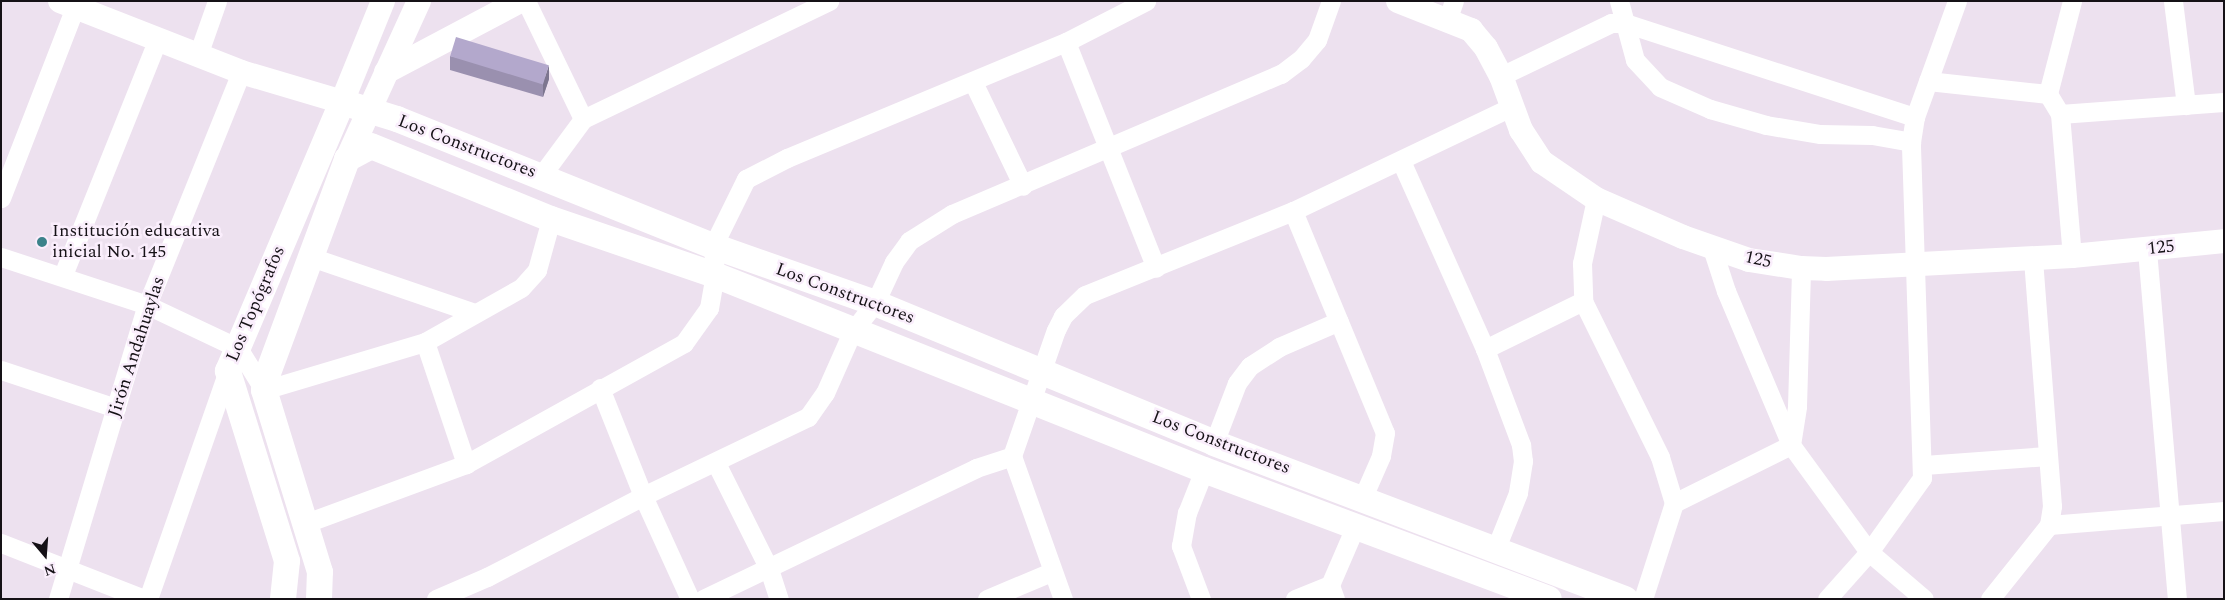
<!DOCTYPE html>
<meta charset="utf-8">
<style>
body{margin:0}
#map{position:relative;width:2225px;height:600px;overflow:hidden;background:#ede1ef;font-family:Spectral,serif}
div>[style]{position:absolute}
.minor>*{height:19px;margin:-9.5px;padding:0 9.5px;transform-origin:9.5px;border-radius:9.5px;background:#fff}
.tertiary>*{height:24px;margin:-12px;padding:0 12px;transform-origin:12px;border-radius:12px;background:#fff}
.secondary>*{height:26px;margin:-13px;padding:0 13px;transform-origin:13px;border-radius:13px;background:#fff}
.wall>*{inset:0;background:#9a90af}
.shaded-wall>*{inset:0;background:#7d768f}
.building>*{inset:0;background:#b3a8cc;transform-origin:0 0}
.dots>*{width:14px;height:14px;translate:-50% -50%;box-sizing:border-box;border:2px solid #faeefc;border-radius:50%}
span{translate:-50% -50%;white-space:nowrap;text-align:center;line-height:1.15;-webkit-text-stroke:5px #faeefc;paint-order:stroke}
.street-label{font-size:18px;color:#151116}
.poi-label{font-size:18px;color:#151116}
.left{translate:0 -50%;text-align:left}
.frame{position:absolute;inset:0;border:2px solid #151116;pointer-events:none}
.north{position:absolute;left:20px;top:530px;width:50px;height:50px;-webkit-text-stroke:4px #faeefc;paint-order:stroke;rotate:162deg;font-size:14px;font-weight:700;line-height:20px;text-align:center;color:#151116}
.north::after{content:'';display:block;margin:auto;width:18px;height:22px;background:#151116;clip-path:polygon(50% 0,100% 100%,50% 72%,0 100%)}
</style>
<div id="map">
<div class="minor">
<i style="left:526px;top:1px;width:131px;rotate:64.2deg"></i>
<i style="left:1619px;top:1px;width:61px;rotate:74.8deg"></i>
<i style="left:1635px;top:60px;width:37px;rotate:47deg"></i>
<i style="left:1660px;top:87px;width:55px;rotate:23.7deg"></i>
<i style="left:1710px;top:109px;width:58px;rotate:15.9deg"></i>
<i style="left:1766px;top:125px;width:55px;rotate:9.5deg"></i>
<i style="left:1820px;top:134px;width:52px;rotate:1.1deg"></i>
<i style="left:1872px;top:135px;width:40px;rotate:10deg"></i>
<i style="left:2072px;top:1px;width:96px;rotate:104.5deg"></i>
<i style="left:2048px;top:94px;width:23px;rotate:59deg"></i>
<i style="left:2060px;top:114px;width:143px;rotate:85.2deg"></i>
<i style="left:2173px;top:1px;width:105px;rotate:82.9deg"></i>
<i style="left:1447px;top:21px;width:21px;rotate:-71deg"></i>
<i style="left:1066px;top:42px;width:243px;rotate:68.3deg"></i>
<i style="left:198px;top:55px;width:57px;rotate:-70.6deg"></i>
<i style="left:1501px;top:76px;width:122px;rotate:-25.7deg"></i>
<i style="left:1611px;top:23px;width:14px"></i>
<i style="left:1625px;top:23px;width:305px;rotate:18deg"></i>
<i style="left:1928px;top:81px;width:121px;rotate:6.2deg"></i>
<i style="left:973px;top:82px;width:115px;rotate:64.3deg"></i>
<i style="left:2060px;top:114px;width:164px;rotate:-4.2deg"></i>
<i style="left:1401px;top:161px;width:206px;rotate:65.9deg"></i>
<i style="left:1485px;top:349px;width:103px;rotate:69.4deg"></i>
<i style="left:1521px;top:445px;width:16px;rotate:83deg"></i>
<i style="left:1523px;top:461px;width:32px;rotate:99deg"></i>
<i style="left:1518px;top:493px;width:59px;rotate:111.8deg"></i>
<i style="left:541px;top:176px;width:71px;rotate:-53.6deg"></i>
<i style="left:583px;top:119px;width:273px;rotate:-25.6deg"></i>
<i style="left:1px;top:198px;width:205px;rotate:-68.8deg"></i>
<i style="left:1596px;top:199px;width:66px;rotate:102.3deg"></i>
<i style="left:1582px;top:263px;width:38px;rotate:88deg"></i>
<i style="left:1583px;top:301px;width:174px;rotate:63.7deg"></i>
<i style="left:1660px;top:457px;width:48px;rotate:73.1deg"></i>
<i style="left:1674px;top:503px;width:101px;rotate:107.9deg"></i>
<i style="left:1293px;top:211px;width:240px;rotate:67.5deg"></i>
<i style="left:1385px;top:433px;width:23px;rotate:100deg"></i>
<i style="left:1381px;top:456px;width:45px;rotate:113.7deg"></i>
<i style="left:1712px;top:248px;width:45px;rotate:72deg"></i>
<i style="left:1726px;top:291px;width:167px;rotate:67.1deg"></i>
<i style="left:1791px;top:445px;width:132px;rotate:53.9deg"></i>
<i style="left:1869px;top:552px;width:72px;rotate:40.5deg"></i>
<i style="left:2147px;top:250px;width:350px;rotate:85.1deg"></i>
<i style="left:1px;top:257px;width:154px;rotate:18.2deg"></i>
<i style="left:147px;top:305px;width:101px;rotate:25.3deg"></i>
<i style="left:238px;top:348px;width:49px;rotate:58.2deg"></i>
<i style="left:264px;top:390px;width:168px;rotate:-16.6deg"></i>
<i style="left:425px;top:342px;width:110px;rotate:-29.4deg"></i>
<i style="left:521px;top:288px;width:24px;rotate:-48deg"></i>
<i style="left:537px;top:270px;width:53px;rotate:-74.6deg"></i>
<i style="left:311px;top:257px;width:173px;rotate:18.9deg"></i>
<i style="left:63px;top:275px;width:254px;rotate:-68.1deg"></i>
<i style="left:425px;top:342px;width:129px;rotate:71.4deg"></i>
<i style="left:1485px;top:349px;width:109px;rotate:-26.1deg"></i>
<i style="left:1px;top:370px;width:121px;rotate:18.3deg"></i>
<i style="left:600px;top:388px;width:116px;rotate:68.3deg"></i>
<i style="left:643px;top:496px;width:113px;rotate:65.5deg"></i>
<i style="left:1214px;top:443px;width:64px;rotate:-69deg"></i>
<i style="left:1237px;top:383px;width:21px;rotate:-53deg"></i>
<i style="left:1250px;top:366px;width:35px;rotate:-33deg"></i>
<i style="left:1279px;top:347px;width:65px;rotate:-23.4deg"></i>
<i style="left:1791px;top:445px;width:39px;rotate:-81deg"></i>
<i style="left:1797px;top:406px;width:138px;rotate:-88.3deg"></i>
<i style="left:1012px;top:456px;width:152px;rotate:70.4deg"></i>
<i style="left:716px;top:463px;width:119px;rotate:63.4deg"></i>
<i style="left:769px;top:569px;width:32px;rotate:72deg"></i>
<i style="left:1924px;top:465px;width:124px;rotate:-4.2deg"></i>
<i style="left:1674px;top:503px;width:131px;rotate:-26.4deg"></i>
<i style="left:306px;top:523px;width:171px;rotate:-20.2deg"></i>
<i style="left:466px;top:464px;width:249px;rotate:-29deg"></i>
<i style="left:684px;top:343px;width:43px;rotate:-54.5deg"></i>
<i style="left:709px;top:308px;width:34px;rotate:-80deg"></i>
<i style="left:715px;top:275px;width:29px;rotate:-94deg"></i>
<i style="left:713px;top:246px;width:75px;rotate:-63.8deg"></i>
<i style="left:746px;top:179px;width:46px;rotate:-27.1deg"></i>
<i style="left:787px;top:158px;width:302px;rotate:-22.6deg"></i>
<i style="left:1066px;top:42px;width:90px;rotate:-27.1deg"></i>
<i style="left:2049px;top:525px;width:176px;rotate:-4.6deg"></i>
<i style="left:1px;top:543px;width:154px;rotate:21.4deg"></i>
<i style="left:58px;top:599px;width:307px;rotate:-73.2deg"></i>
<i style="left:147px;top:305px;width:251px;rotate:-68deg"></i>
<i style="left:148px;top:599px;width:242px;rotate:-70.7deg"></i>
<i style="left:436px;top:599px;width:56px;rotate:-23.3deg"></i>
<i style="left:487px;top:577px;width:176px;rotate:-27.4deg"></i>
<i style="left:643px;top:496px;width:183px;rotate:-25.6deg"></i>
<i style="left:808px;top:417px;width:29px;rotate:-55deg"></i>
<i style="left:825px;top:393px;width:67px;rotate:-66.1deg"></i>
<i style="left:852px;top:332px;width:37px;rotate:-52deg"></i>
<i style="left:875px;top:303px;width:45px;rotate:-65.1deg"></i>
<i style="left:894px;top:262px;width:26px;rotate:-54deg"></i>
<i style="left:909px;top:241px;width:51px;rotate:-32.1deg"></i>
<i style="left:952px;top:214px;width:358px;rotate:-23.1deg"></i>
<i style="left:1281px;top:74px;width:25px;rotate:-37deg"></i>
<i style="left:1301px;top:59px;width:25px;rotate:-50deg"></i>
<i style="left:1317px;top:40px;width:41px;rotate:-70.3deg"></i>
<i style="left:703px;top:599px;width:303px;rotate:-25.6deg"></i>
<i style="left:976px;top:468px;width:38px;rotate:-18deg"></i>
<i style="left:1012px;top:456px;width:133px;rotate:-70.8deg"></i>
<i style="left:1056px;top:330px;width:16px;rotate:-63deg"></i>
<i style="left:1063px;top:316px;width:30px;rotate:-44deg"></i>
<i style="left:1085px;top:295px;width:224px;rotate:-22deg"></i>
<i style="left:1293px;top:211px;width:244px;rotate:-25.5deg"></i>
<i style="left:987px;top:599px;width:69px;rotate:-22.9deg"></i>
<i style="left:1201px;top:599px;width:57px;rotate:-110.7deg"></i>
<i style="left:1181px;top:546px;width:34px;rotate:-80deg"></i>
<i style="left:1187px;top:513px;width:46px;rotate:-68.4deg"></i>
<i style="left:1295px;top:599px;width:38px;rotate:-22deg"></i>
<i style="left:1335px;top:599px;width:15px;rotate:-110deg"></i>
<i style="left:1330px;top:585px;width:63px;rotate:-66.7deg"></i>
<i style="left:1827px;top:599px;width:63px;rotate:-48.2deg"></i>
<i style="left:1869px;top:552px;width:91px;rotate:-54.4deg"></i>
<i style="left:1922px;top:478px;width:336px;rotate:-91.9deg"></i>
<i style="left:1911px;top:142px;width:25px;rotate:-81deg"></i>
<i style="left:1915px;top:117px;width:123px;rotate:-70.1deg"></i>
<i style="left:1990px;top:599px;width:95px;rotate:-51.4deg"></i>
<i style="left:2049px;top:525px;width:19px;rotate:-81deg"></i>
<i style="left:2052px;top:506px;width:250px;rotate:-94.4deg"></i>
</div>
<div class="tertiary">
<i style="left:60px;top:1px;width:194px;rotate:21.4deg"></i>
<i style="left:241px;top:72px;width:105px;rotate:16.5deg"></i>
<i style="left:342px;top:102px;width:109px;rotate:-67.9deg"></i>
<i style="left:1398px;top:1px;width:79px;rotate:21.7deg"></i>
<i style="left:1471px;top:30px;width:23px;rotate:50deg"></i>
<i style="left:1486px;top:48px;width:32px;rotate:62deg"></i>
<i style="left:1501px;top:76px;width:58px;rotate:69.7deg"></i>
<i style="left:1521px;top:130px;width:38px;rotate:57deg"></i>
<i style="left:1542px;top:162px;width:65px;rotate:34.4deg"></i>
<i style="left:1596px;top:199px;width:95px;rotate:23.6deg"></i>
<i style="left:1683px;top:237px;width:70px;rotate:19.2deg"></i>
<i style="left:1749px;top:260px;width:53px;rotate:8.7deg"></i>
<i style="left:1801px;top:268px;width:25px;rotate:2deg"></i>
<i style="left:1826px;top:269px;width:246px;rotate:-3deg"></i>
<i style="left:2072px;top:256px;width:153px;rotate:-5.6deg"></i>
<i style="left:386px;top:72px;width:152px;rotate:-27.9deg"></i>
<i style="left:347px;top:159px;width:174px;rotate:-65.5deg"></i>
</div>
<div class="secondary">
<i style="left:283px;top:599px;width:38px;rotate:-84deg"></i>
<i style="left:287px;top:561px;width:199px;rotate:-107.3deg"></i>
<i style="left:228px;top:371px;width:292px;rotate:-67deg"></i>
<i style="left:342px;top:102px;width:58px;rotate:17.2deg"></i>
<i style="left:397px;top:119px;width:341px;rotate:21.9deg"></i>
<i style="left:713px;top:246px;width:172px;rotate:19.4deg"></i>
<i style="left:875px;top:303px;width:367px;rotate:22.4deg"></i>
<i style="left:1214px;top:443px;width:440px;rotate:20.8deg"></i>
<i style="left:319px;top:599px;width:27px;rotate:-88deg"></i>
<i style="left:320px;top:572px;width:190px;rotate:-107.1deg"></i>
<i style="left:264px;top:390px;width:17px;rotate:-77deg"></i>
<i style="left:268px;top:373px;width:228px;rotate:-69.7deg"></i>
<i style="left:347px;top:159px;width:27px;rotate:-28deg"></i>
<i style="left:371px;top:146px;width:194px;rotate:22.1deg"></i>
<i style="left:551px;top:219px;width:173px;rotate:18.9deg"></i>
<i style="left:715px;top:275px;width:526px;rotate:21.74deg"></i>
<i style="left:1204px;top:470px;width:368px;rotate:20.5deg"></i>
</div>
<div class="wall">
<i style="clip-path:polygon(450px 56px,549px 79px,543px 97px,450px 70px)"></i>
</div>
<div class="shaded-wall">
<i style="clip-path:polygon(549px 65px,549px 79px,543px 97px,543px 83px)"></i>
</div>
<div class="building">
<i style="left:456px;top:37px;width:97px;height:20px;rotate:17deg"></i>
</div>
<div class="dots">
<i style="left:42px;top:242px;background:#3b828a"></i>
</div>
<div class="street-label">
<span style="left:467px;top:147px;rotate:21deg">Los Constructores</span>
<span style="left:2161px;top:248px;rotate:-6deg">125</span>
<span style="left:1758px;top:260px;rotate:13deg">125</span>
<span style="left:845px;top:294px;rotate:20deg">Los Constructores</span>
<span style="left:256px;top:304px;rotate:-67deg">Los Topógrafos</span>
<span style="left:137px;top:347px;rotate:-72deg">Jirón Andahuaylas</span>
<span style="left:1221px;top:443px;rotate:21deg">Los Constructores</span>
</div>
<div class="poi-label">
<span class="left" style="left:52px;top:242px">Institución educativa<br>inicial No. 145</span>
</div>
<div class="frame"></div>
<div class="north">N</div>
</div>
